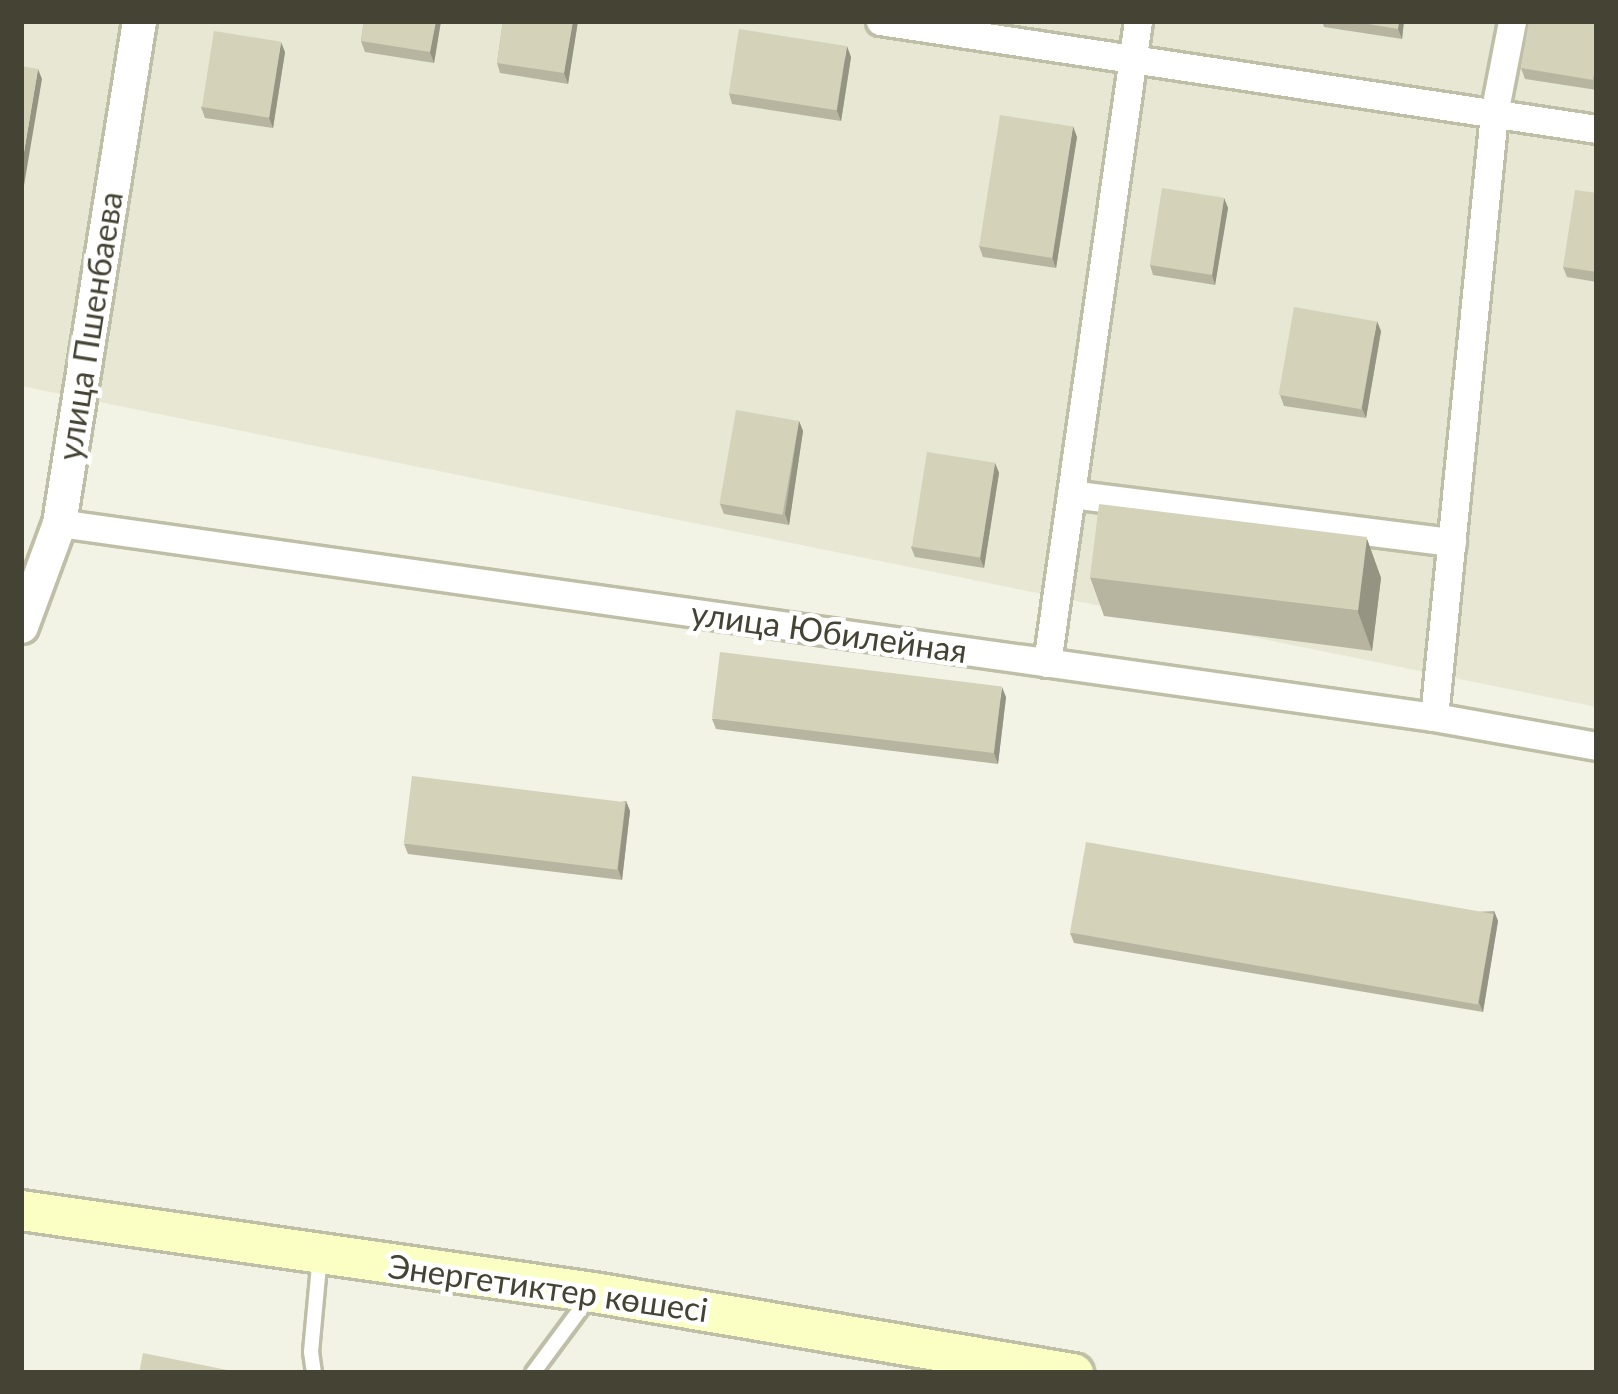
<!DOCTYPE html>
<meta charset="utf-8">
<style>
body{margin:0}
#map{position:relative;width:1618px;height:1394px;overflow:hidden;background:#f3f3e5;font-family:Lato,sans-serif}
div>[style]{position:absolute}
.residential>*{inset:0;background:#e7e7d3}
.roads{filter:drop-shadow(3px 0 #bfbea7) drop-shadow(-3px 0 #bfbea7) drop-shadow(0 3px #bfbea7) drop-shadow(0 -3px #bfbea7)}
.service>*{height:14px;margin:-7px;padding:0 7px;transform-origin:7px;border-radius:7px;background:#fff}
.minor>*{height:27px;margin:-13.5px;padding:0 13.5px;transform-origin:13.5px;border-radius:13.5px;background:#fff}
.tertiary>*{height:33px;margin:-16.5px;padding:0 16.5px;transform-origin:16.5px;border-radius:16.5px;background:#fff}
.secondary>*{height:39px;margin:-19.5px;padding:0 19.5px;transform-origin:19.5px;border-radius:19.5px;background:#fcffc3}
.wall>*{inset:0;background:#b7b5a0}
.shaded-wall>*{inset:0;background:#959382}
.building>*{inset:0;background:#d5d2ba;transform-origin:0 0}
span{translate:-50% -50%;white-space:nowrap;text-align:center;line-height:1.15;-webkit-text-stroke:9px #fff;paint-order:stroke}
.street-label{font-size:33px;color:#454434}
.frame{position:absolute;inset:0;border:24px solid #454434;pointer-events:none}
</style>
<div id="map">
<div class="residential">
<i style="clip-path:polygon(21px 21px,1597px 21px,1597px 707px,21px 386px)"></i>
</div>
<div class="roads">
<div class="service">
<i style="left:314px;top:1373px;width:21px;rotate:-98deg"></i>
<i style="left:311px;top:1352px;width:97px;rotate:-84.7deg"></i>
<i style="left:533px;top:1373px;width:97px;rotate:-53.4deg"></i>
</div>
<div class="minor">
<i style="left:880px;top:21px;width:725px;rotate:8.57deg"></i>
<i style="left:1071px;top:494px;width:384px;rotate:7.2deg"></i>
<i style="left:59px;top:523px;width:1389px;rotate:8.03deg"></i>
<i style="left:1434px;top:717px;width:166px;rotate:10.1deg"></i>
<i style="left:1047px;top:663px;width:648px;rotate:-81.93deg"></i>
<i style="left:1434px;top:717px;width:606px;rotate:-84.32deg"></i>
<i style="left:1494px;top:114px;width:95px;rotate:-79deg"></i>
</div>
<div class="tertiary">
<i style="left:21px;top:626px;width:110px;rotate:-69.7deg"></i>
<i style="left:59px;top:523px;width:508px;rotate:-80.95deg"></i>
</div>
<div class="secondary">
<i style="left:21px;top:1210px;width:578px;rotate:8.16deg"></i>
<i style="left:593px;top:1292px;width:487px;rotate:9.6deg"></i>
</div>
</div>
<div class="wall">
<i style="clip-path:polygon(364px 21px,441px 21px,434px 63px,365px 52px,361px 41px)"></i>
<i style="clip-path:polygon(503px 21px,578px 21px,568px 84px,500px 73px,497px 63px)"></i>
<i style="clip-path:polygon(1322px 21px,1404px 21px,1402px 39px,1324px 27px)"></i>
<i style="clip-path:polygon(1597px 21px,1597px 90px,1525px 79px,1521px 68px)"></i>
<i style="clip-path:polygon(285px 52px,273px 128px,205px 118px,201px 107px)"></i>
<i style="clip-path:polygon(851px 57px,841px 121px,732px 104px,729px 93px)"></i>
<i style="clip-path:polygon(1077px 137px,1056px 268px,983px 257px,979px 246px)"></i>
<i style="clip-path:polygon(1597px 193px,1597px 282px,1567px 277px,1563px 267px)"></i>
<i style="clip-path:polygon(1224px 198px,1228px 208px,1215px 285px,1153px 275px,1150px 265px)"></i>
<i style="clip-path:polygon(1381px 331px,1366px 418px,1284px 406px,1280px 395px)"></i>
<i style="clip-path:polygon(799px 421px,803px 431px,789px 525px,724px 514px,720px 504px)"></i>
<i style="clip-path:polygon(995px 463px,999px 473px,984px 568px,915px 557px,911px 547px)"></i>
<i style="clip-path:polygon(1367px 539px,1381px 578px,1372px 651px,1104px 616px,1090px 577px)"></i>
<i style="clip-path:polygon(1006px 697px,998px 764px,716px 729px,712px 719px)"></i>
<i style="clip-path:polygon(626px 801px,630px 811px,622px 880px,408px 854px,404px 844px)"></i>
<i style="clip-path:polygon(1494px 911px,1498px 921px,1483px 1012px,1074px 943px,1070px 933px)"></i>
</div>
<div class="shaded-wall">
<i style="clip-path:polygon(436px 21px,441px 21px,434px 63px,430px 52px)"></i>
<i style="clip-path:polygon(573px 21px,578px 21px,568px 84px,564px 73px)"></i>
<i style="clip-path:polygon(1399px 21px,1404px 21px,1402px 39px,1398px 29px)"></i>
<i style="clip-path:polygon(281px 42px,285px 52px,273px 128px,269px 118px)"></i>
<i style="clip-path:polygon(847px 46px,851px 57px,841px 121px,837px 111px)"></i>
<i style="clip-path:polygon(38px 69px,42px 79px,21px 203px,21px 170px)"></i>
<i style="clip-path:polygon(1073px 126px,1077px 137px,1056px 268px,1052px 257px)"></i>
<i style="clip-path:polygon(1224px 198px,1228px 208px,1215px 285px,1212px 275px)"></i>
<i style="clip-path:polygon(1377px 321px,1381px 331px,1366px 418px,1362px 408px)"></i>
<i style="clip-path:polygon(799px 421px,803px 431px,789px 525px,785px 514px)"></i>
<i style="clip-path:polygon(995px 463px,999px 473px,984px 568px,980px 558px)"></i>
<i style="clip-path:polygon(1367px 539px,1381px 578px,1372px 651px,1358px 612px)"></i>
<i style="clip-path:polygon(1002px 687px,1006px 697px,998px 764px,994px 753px)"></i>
<i style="clip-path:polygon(626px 801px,630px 811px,622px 880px,618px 869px)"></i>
<i style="clip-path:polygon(1494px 911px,1498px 921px,1483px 1012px,1479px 1002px)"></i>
</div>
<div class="building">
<i style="clip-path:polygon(364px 21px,436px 21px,430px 52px,361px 41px)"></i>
<i style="clip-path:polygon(503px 21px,573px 21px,564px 73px,497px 63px)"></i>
<i style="clip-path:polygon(1350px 21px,1399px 21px,1398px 29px)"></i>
<i style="clip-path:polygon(1529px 21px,1597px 21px,1597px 56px,1593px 80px,1521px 68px)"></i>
<i style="left:739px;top:29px;width:109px;height:65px;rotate:9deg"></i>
<i style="left:214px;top:31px;width:68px;height:77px;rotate:9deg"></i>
<i style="clip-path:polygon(21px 66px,38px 69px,21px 170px)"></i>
<i style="left:1000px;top:115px;width:74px;height:133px;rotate:9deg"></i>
<i style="left:1162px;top:188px;width:63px;height:78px;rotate:9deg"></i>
<i style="clip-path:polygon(1575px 190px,1597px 193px,1597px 272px,1563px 267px)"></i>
<i style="left:1294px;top:307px;width:84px;height:89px;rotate:10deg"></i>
<i style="left:736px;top:410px;width:64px;height:95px;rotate:10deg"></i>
<i style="left:927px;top:452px;width:69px;height:96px;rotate:9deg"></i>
<i style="left:1099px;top:504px;width:270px;height:74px;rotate:7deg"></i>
<i style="left:720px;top:652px;width:284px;height:67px;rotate:7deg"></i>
<i style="left:412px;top:776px;width:215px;height:68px;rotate:7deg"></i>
<i style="left:1086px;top:842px;width:414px;height:92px;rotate:10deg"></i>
<i style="clip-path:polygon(143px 1353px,242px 1373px,139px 1373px)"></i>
</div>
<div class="street-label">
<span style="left:90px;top:326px;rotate:-81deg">улица Пшенбаева</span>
<span style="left:829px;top:632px;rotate:8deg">улица Юбилейная</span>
<span style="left:548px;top:1288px;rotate:8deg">Энергетиктер көшесі</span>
</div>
<div class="frame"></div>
</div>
